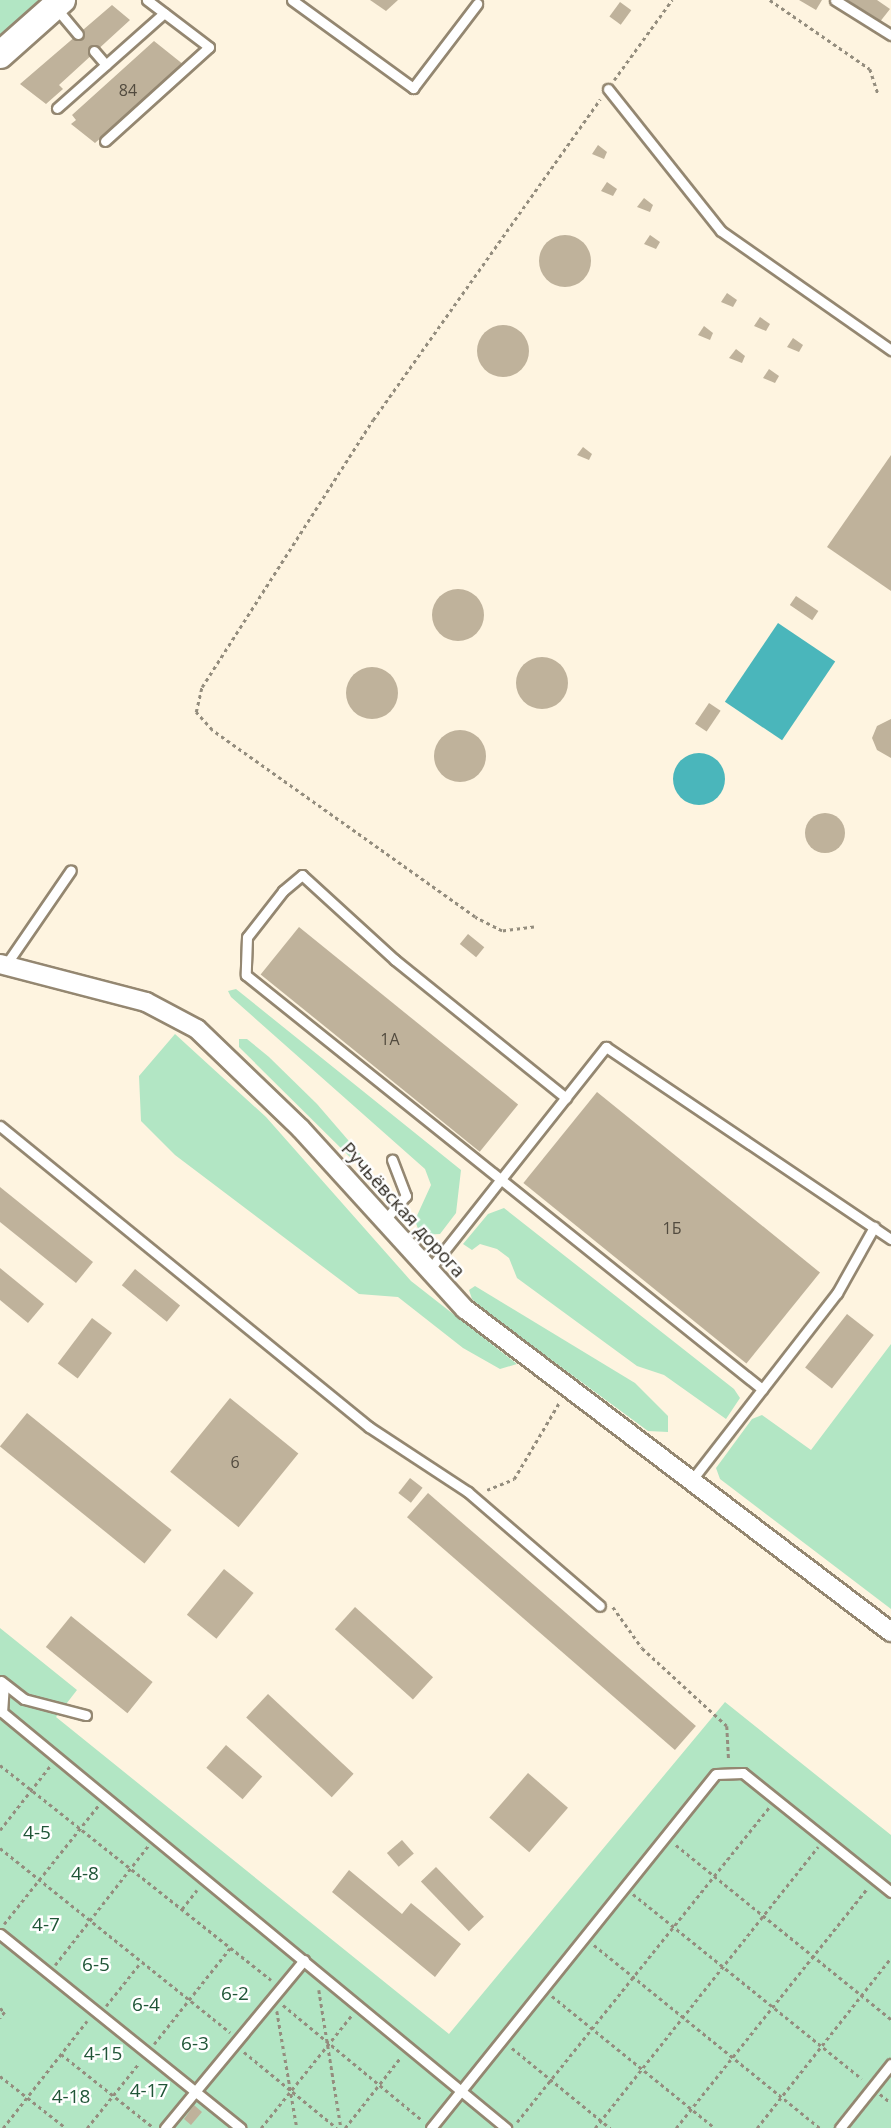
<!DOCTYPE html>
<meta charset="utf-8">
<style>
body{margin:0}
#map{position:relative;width:891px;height:2128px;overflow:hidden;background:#fef4e0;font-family:"Open Sans",sans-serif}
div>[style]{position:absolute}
.green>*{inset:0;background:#b2e6c4}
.water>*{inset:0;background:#4ab6bb;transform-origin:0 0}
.round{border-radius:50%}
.building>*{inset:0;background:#bfb29b;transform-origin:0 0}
.path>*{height:2.5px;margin-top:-1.25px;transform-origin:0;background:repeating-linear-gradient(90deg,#948d7e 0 3.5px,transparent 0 7px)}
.roads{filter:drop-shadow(2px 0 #948771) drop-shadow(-2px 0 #948771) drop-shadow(0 2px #948771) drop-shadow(0 -2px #948771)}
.service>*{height:9px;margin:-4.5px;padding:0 4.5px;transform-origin:4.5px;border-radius:4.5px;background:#fff}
.minor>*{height:18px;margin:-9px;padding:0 9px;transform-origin:9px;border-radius:9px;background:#fff}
.primary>*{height:26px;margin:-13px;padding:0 13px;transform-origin:13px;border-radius:13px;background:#fff}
span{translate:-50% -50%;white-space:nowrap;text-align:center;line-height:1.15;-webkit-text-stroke:5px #fff;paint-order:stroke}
.number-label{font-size:16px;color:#524b3f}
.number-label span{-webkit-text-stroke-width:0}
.street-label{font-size:19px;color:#2e2920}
.park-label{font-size:19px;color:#205537}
</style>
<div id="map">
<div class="green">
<i style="clip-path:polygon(0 0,43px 0,0 39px)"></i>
<i style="clip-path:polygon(236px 989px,461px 1170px,456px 1213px,440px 1234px,420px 1235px,415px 1220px,431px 1185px,425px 1169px,231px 997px,228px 991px)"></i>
<i style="clip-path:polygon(175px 1034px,266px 1117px,411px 1281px,517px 1364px,500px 1369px,463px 1348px,398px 1297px,359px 1294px,175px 1155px,141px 1121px,139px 1076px)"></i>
<i style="clip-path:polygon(239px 1039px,247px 1039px,269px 1057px,317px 1104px,367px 1162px,366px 1173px,239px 1047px)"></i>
<i style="clip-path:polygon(504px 1208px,734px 1389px,740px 1398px,726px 1419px,664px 1375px,637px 1366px,517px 1278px,509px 1258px,497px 1249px,480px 1244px,472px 1250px,463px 1244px,488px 1214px)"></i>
<i style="clip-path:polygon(475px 1286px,635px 1383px,668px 1416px,668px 1432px,648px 1431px,489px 1314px,472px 1299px,469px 1290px)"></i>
<i style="clip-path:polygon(891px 1344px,891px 1609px,720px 1479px,716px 1468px,752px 1419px,762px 1415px,811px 1450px)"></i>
<i style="clip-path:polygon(0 1628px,77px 1690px,56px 1717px,449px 2034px,725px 1702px,891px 1835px,891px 2128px,0 2128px)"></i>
</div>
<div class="water">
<i style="left:778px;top:623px;width:69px;height:95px;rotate:34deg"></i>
<i class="round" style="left:673px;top:753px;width:52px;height:52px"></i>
</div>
<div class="building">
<i style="clip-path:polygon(370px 0,398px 0,386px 11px)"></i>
<i style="clip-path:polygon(799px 0,822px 0,816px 10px)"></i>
<i style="clip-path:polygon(848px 0,877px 0,890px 9px,879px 23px)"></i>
<i style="left:620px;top:2px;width:14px;height:18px;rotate:36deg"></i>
<i style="clip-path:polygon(112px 5px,130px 20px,59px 85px,63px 89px,46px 104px,20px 84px)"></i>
<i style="clip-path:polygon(154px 41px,184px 65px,95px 143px,71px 124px,76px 120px,72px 115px)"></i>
<i style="clip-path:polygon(598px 145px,607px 152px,604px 159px,592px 154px)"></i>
<i style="clip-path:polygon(607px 182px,617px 189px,613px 196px,601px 191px)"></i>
<i style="clip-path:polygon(644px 198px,653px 205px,650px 212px,637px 207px)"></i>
<i class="round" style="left:539px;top:235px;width:52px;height:52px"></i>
<i style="clip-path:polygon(650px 235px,660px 242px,656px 249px,644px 244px)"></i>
<i style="clip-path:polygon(727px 293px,737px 300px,733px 307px,721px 302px)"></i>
<i style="clip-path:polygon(760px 317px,770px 324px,766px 331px,754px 326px)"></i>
<i class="round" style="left:477px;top:325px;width:52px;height:52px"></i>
<i style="clip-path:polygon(704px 326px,713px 333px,710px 340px,698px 335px)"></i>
<i style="clip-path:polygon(793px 338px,803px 345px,799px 352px,787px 347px)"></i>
<i style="clip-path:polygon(736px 349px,745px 356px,742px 363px,729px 358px)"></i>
<i style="clip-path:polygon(769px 369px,779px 376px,775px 383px,763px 378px)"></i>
<i style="clip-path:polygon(583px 447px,592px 454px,589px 460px,577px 455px)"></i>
<i style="clip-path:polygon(891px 455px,891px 591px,827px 547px)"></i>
<i class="round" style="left:432px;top:589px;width:52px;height:52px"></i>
<i style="left:796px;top:596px;width:27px;height:11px;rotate:34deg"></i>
<i class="round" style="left:516px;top:657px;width:52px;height:52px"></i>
<i class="round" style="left:346px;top:667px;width:52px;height:52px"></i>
<i style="left:709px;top:703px;width:14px;height:25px;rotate:34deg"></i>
<i style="clip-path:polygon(891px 719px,891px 758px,877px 750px,872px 738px,877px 726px)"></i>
<i class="round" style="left:434px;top:730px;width:52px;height:52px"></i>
<i class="round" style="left:805px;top:813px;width:40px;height:40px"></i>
<i style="left:299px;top:927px;width:282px;height:61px;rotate:39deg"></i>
<i style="left:468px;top:934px;width:21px;height:13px;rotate:39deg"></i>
<i style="left:597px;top:1092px;width:287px;height:117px;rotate:39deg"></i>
<i style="clip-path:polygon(0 1187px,93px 1262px,76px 1283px,0 1222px)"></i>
<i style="clip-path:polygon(0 1268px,44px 1304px,28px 1323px,0 1300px)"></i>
<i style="left:135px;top:1269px;width:58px;height:21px;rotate:39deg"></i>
<i style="left:847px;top:1314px;width:34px;height:68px;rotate:38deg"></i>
<i style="left:92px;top:1318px;width:25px;height:57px;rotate:37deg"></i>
<i style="left:230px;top:1398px;width:88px;height:95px;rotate:39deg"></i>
<i style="left:27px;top:1413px;width:186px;height:43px;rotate:39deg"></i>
<i style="left:410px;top:1478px;width:16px;height:19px;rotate:38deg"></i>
<i style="left:428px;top:1493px;width:355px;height:32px;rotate:41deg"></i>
<i style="left:224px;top:1569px;width:38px;height:59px;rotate:39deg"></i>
<i style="left:355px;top:1607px;width:105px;height:30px;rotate:42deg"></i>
<i style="left:71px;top:1616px;width:105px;height:40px;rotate:39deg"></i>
<i style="left:268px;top:1694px;width:117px;height:32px;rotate:43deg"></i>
<i style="left:226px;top:1745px;width:48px;height:30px;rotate:41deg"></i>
<i style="left:528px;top:1773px;width:53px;height:59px;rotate:41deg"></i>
<i style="left:402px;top:1840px;width:18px;height:20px;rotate:49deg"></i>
<i style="left:436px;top:1867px;width:69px;height:21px;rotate:46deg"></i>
<i style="clip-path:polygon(349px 1870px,402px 1914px,411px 1903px,461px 1944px,435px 1977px,332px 1892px)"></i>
<i style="clip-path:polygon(194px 2105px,202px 2112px,191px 2125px,184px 2119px)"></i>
</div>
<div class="path">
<i style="left:770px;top:0;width:121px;rotate:34.6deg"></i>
<i style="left:870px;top:69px;width:26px;rotate:72deg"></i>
<i style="left:614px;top:80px;width:99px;rotate:-54.1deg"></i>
<i style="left:534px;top:927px;width:32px;rotate:173deg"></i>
<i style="left:502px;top:931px;width:30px;rotate:-153deg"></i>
<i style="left:475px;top:917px;width:323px;rotate:-144.6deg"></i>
<i style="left:212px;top:730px;width:24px;rotate:-132deg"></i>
<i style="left:196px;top:712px;width:26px;rotate:-77deg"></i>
<i style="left:202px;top:687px;width:317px;rotate:-57.4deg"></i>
<i style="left:373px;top:420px;width:393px;rotate:-54.7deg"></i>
<i style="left:487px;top:1490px;width:29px;rotate:-22deg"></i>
<i style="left:514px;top:1479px;width:88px;rotate:-59.4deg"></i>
<i style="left:613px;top:1607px;width:50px;rotate:54.7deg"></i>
<i style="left:642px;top:1648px;width:115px;rotate:42.5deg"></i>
<i style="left:727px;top:1726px;width:34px;rotate:87deg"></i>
<i style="left:0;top:1765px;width:346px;rotate:38.4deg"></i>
<i style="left:0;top:1830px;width:81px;rotate:-52deg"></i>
<i style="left:676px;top:1845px;width:277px;rotate:39deg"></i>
<i style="left:0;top:1848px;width:295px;rotate:38.7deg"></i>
<i style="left:633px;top:1894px;width:294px;rotate:38.9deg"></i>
<i style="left:182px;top:1909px;width:24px;rotate:-52deg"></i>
<i style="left:4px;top:1924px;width:151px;rotate:-51.5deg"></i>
<i style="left:594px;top:1945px;width:291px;rotate:39deg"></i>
<i style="left:55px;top:1965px;width:151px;rotate:-52deg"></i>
<i style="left:319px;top:1990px;width:140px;rotate:80.9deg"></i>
<i style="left:552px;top:1996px;width:210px;rotate:39deg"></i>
<i style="left:283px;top:2005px;width:179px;rotate:39.6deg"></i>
<i style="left:106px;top:2006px;width:56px;rotate:-51.5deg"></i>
<i style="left:0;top:2008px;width:6px;rotate:39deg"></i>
<i style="left:5px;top:2012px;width:8px;rotate:130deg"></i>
<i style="left:277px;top:2011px;width:119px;rotate:80.3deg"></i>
<i style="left:154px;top:2044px;width:122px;rotate:-51.6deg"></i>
<i style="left:512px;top:2048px;width:127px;rotate:39.2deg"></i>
<i style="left:244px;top:2052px;width:120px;rotate:39.3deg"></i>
<i style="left:61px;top:2054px;width:119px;rotate:38.5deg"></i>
<i style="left:0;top:2076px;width:84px;rotate:38.2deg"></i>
<i style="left:880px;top:2094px;width:14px;rotate:39deg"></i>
<i style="left:517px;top:2122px;width:403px;rotate:-51.3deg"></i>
<i style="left:3px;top:2128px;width:136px;rotate:-51.9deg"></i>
<i style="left:87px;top:2128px;width:83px;rotate:-51.3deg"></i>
<i style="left:261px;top:2128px;width:144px;rotate:-51.2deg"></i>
<i style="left:345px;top:2128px;width:89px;rotate:-51.8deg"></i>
<i style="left:595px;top:2128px;width:359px;rotate:-51.6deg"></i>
<i style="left:676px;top:2128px;width:305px;rotate:-51.4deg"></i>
<i style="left:757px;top:2128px;width:216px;rotate:-51.8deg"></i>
</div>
<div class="roads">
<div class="service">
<i style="left:292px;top:0;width:150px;rotate:36deg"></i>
<i style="left:413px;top:88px;width:106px;rotate:-52.7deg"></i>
<i style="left:835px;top:0;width:66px;rotate:32deg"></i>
<i style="left:56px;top:8px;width:34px;rotate:50deg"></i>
<i style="left:94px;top:51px;width:18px;rotate:49deg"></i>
<i style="left:608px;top:89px;width:181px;rotate:51.5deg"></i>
<i style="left:721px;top:231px;width:208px;rotate:35deg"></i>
<i style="left:57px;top:108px;width:143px;rotate:-41.6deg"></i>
<i style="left:105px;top:141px;width:140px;rotate:-42.1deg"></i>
<i style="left:209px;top:47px;width:78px;rotate:-142.8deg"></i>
<i style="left:5px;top:966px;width:116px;rotate:-55.5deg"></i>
<i style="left:566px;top:1098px;width:220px;rotate:-141.1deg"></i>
<i style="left:395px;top:960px;width:126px;rotate:-137.6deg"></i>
<i style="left:302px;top:875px;width:25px;rotate:140deg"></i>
<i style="left:283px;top:891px;width:58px;rotate:128deg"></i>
<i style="left:247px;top:937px;width:38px;rotate:92deg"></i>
<i style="left:246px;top:975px;width:662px;rotate:38.74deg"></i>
<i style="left:0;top:1126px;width:476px;rotate:39.2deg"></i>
<i style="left:369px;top:1427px;width:118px;rotate:33.3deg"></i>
<i style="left:468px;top:1492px;width:174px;rotate:40.8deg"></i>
<i style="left:383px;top:1222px;width:35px;rotate:-49deg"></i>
<i style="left:406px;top:1196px;width:39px;rotate:-111deg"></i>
<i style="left:429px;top:1270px;width:285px;rotate:-51.6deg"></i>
<i style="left:606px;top:1047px;width:344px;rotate:34deg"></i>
<i style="left:691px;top:1481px;width:238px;rotate:-52.2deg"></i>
<i style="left:837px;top:1293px;width:76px;rotate:-60.7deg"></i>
<i style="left:1px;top:1681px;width:29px;rotate:38deg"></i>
<i style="left:24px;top:1699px;width:64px;rotate:14.5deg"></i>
<i style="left:4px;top:1684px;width:28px;rotate:94deg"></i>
<i style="left:2px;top:1712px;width:654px;rotate:39.54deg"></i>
<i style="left:0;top:1934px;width:309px;rotate:38.9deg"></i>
<i style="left:165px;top:2128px;width:218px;rotate:-50.4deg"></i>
<i style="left:431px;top:2128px;width:454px;rotate:-51.2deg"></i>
<i style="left:716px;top:1774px;width:27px;rotate:-2deg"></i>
<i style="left:743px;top:1773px;width:190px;rotate:38.8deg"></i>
<i style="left:840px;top:2128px;width:82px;rotate:-51.4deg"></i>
</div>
<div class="minor">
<i style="left:0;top:964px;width:151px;rotate:14.6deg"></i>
<i style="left:146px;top:1002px;width:58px;rotate:27.9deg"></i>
<i style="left:197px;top:1029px;width:144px;rotate:43.9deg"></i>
<i style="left:301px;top:1129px;width:244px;rotate:47.7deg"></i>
<i style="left:465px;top:1309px;width:535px;rotate:37.17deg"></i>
</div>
<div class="primary">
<i style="left:0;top:55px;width:83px;rotate:-41.6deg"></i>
</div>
</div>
<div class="number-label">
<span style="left:128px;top:90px">84</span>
<span style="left:390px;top:1039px">1А</span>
<span style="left:672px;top:1228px">1Б</span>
<span style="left:235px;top:1462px">6</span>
</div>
<div class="street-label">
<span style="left:403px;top:1210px;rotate:48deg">Ручьёвская дорога</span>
</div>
<div class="park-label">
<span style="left:37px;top:1833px">4-5</span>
<span style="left:85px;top:1874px">4-8</span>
<span style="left:46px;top:1925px">4-7</span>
<span style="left:96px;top:1965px">6-5</span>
<span style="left:235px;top:1994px">6-2</span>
<span style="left:146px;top:2005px">6-4</span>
<span style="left:195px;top:2044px">6-3</span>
<span style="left:103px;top:2054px">4-15</span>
<span style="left:149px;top:2091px">4-17</span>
<span style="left:71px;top:2097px">4-18</span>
</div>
</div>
